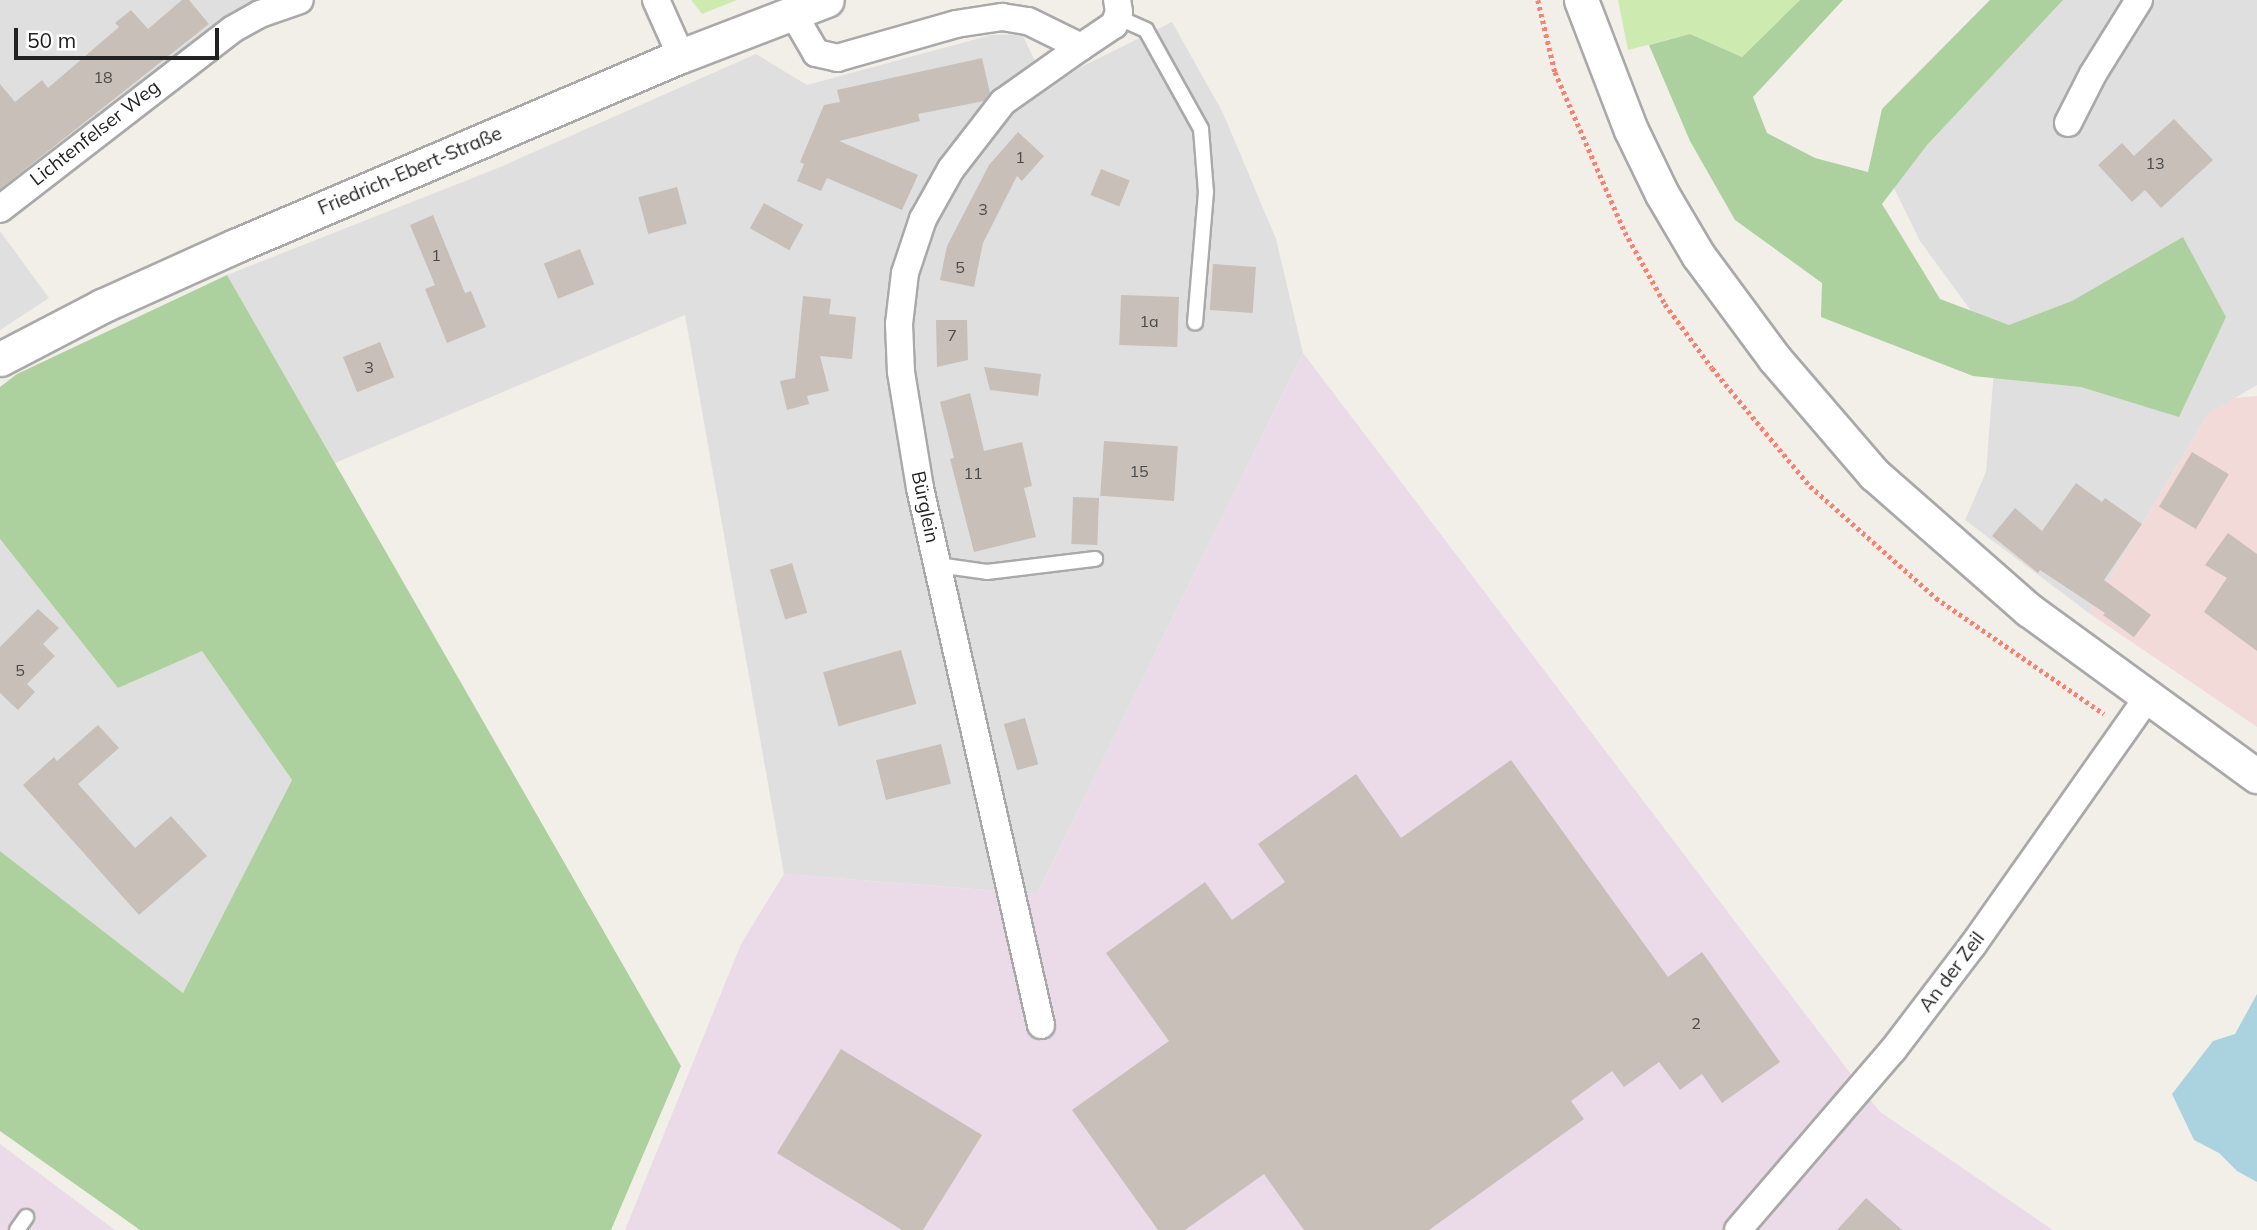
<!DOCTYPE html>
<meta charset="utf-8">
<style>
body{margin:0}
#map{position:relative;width:2257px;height:1230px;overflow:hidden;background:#f2efe9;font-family:Mulish,sans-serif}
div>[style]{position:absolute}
.residential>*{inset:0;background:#e0dfdf}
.commercial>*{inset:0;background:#f2dad9}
.industrial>*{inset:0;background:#ebdbe8}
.grass>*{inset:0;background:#cdebb0}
.forest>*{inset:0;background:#add19e}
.water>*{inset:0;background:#aad3df}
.building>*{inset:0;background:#c7bfb8;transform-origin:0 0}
.path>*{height:4.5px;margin-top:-2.25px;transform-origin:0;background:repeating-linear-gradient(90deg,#fa8072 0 3.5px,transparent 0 7px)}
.roads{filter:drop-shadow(2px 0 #a9a9a9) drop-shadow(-2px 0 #a9a9a9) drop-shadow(0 2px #a9a9a9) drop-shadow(0 -2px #a9a9a9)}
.service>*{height:14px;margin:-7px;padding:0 7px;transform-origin:7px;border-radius:7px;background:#fff}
.minor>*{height:26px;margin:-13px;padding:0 13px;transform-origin:13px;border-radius:13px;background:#fff}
.tertiary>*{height:33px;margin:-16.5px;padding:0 16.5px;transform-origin:16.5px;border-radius:16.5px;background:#fff}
span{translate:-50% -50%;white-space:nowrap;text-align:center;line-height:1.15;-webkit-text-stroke:5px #fff;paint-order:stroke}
.number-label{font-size:16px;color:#4b4948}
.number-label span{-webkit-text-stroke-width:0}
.street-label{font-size:19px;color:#222}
.scale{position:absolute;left:14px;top:28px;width:205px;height:32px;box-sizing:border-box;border:4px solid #222;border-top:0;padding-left:9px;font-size:21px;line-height:24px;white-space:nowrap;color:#222;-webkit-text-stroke:5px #fff;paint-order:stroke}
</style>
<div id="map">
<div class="residential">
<i style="clip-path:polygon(0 0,269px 0,0 202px)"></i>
<i style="clip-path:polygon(2022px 0,2257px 0,2257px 385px,2208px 414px,2089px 613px,1965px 520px,1986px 472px,1996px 345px,1920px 241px,1888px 176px)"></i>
<i style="clip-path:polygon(1172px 22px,1223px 113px,1276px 239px,1303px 353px,1037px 894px,784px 874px,685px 315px,335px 463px,227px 275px,498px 168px,756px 54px,807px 85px,991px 35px,1022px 34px,1048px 88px,1083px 66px)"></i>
<i style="clip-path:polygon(0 231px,49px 298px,0 330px)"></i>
<i style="clip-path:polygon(0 539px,118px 688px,202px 650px,292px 780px,183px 993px,0 851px)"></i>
</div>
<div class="commercial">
<i style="clip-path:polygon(2257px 396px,2257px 727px,2089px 613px,2208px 414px,2234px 398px)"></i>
</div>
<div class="industrial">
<i style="clip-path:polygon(1303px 353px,1879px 1111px,2053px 1230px,625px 1230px,741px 944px,784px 874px,1037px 894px)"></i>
<i style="clip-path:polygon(0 1144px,115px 1230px,0 1230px)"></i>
</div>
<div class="grass">
<i style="clip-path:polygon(691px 0,737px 0,702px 14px)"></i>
<i style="clip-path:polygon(1618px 0,1800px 0,1742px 57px,1690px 34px,1628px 50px)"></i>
</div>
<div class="forest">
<i style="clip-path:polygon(1800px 0,1843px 0,1753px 97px,1767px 133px,1815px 158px,1868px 172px,1882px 109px,1990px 0,2063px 0,1927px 145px,1882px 204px,1940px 299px,2009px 325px,2072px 301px,2183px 237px,2226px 317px,2179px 417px,2081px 387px,1973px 376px,1821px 317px,1822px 283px,1735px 220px,1690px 141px,1649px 45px,1690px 34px,1742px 57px)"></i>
<i style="clip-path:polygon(227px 275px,681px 1066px,611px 1230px,140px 1230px,0 1131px,0 851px,183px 993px,292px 780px,202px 651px,118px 688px,0 539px,0 387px,17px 374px)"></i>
</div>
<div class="water">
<i style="clip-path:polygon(2257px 994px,2257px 1182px,2237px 1171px,2219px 1153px,2194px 1140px,2172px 1094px,2213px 1041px,2235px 1034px)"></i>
</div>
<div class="building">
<i style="clip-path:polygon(182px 0,189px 0,209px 24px,0 189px,0 84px,15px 102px,42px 80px,48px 88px,119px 27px,115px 23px,131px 10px,148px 29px)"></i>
<i style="clip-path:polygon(982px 58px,990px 93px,984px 101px,918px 114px,920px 121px,839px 141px,918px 175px,902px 210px,827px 178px,821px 191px,797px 181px,804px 164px,800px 162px,824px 105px,840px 102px,837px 90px)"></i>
<i style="clip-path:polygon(2174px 119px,2213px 160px,2161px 208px,2145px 190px,2132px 202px,2098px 165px,2122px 143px,2134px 156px)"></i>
<i style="clip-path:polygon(1018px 132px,1044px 156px,1022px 181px,1017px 176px,983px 243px,974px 287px,940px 280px,947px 246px,989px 165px)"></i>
<i style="left:1101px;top:169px;width:31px;height:28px;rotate:22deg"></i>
<i style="left:677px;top:187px;width:38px;height:40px;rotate:75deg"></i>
<i style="left:764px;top:203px;width:45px;height:29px;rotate:29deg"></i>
<i style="clip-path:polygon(433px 215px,465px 293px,471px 291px,486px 327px,447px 343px,425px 289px,435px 285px,410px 225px)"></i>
<i style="left:580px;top:249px;width:38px;height:39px;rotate:68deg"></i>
<i style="left:1213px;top:264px;width:43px;height:46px;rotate:4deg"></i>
<i style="left:1121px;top:295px;width:58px;height:50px;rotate:2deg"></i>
<i style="clip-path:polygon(803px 296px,831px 299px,829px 314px,856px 317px,852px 359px,820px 356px,829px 391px,807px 396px,809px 404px,787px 410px,780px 381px,795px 378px)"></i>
<i style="clip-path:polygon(936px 320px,967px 320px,968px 360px,937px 367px)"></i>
<i style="left:380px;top:342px;width:38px;height:40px;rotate:68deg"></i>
<i style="clip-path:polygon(984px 367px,1041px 374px,1038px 396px,990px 390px)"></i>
<i style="clip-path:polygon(970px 393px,984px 451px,1022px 442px,1032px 486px,1024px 488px,1036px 537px,974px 552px,950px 459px,954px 458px,940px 402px)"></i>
<i style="left:1104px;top:441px;width:74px;height:55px;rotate:4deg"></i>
<i style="left:2192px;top:452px;width:43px;height:64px;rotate:31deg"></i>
<i style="clip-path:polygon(2076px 483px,2102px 502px,2105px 498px,2142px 524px,2104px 580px,2151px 615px,2134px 637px,2103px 615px,2105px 613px,2040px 570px,2038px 573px,1992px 536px,2015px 508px,2042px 531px)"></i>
<i style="left:1073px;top:497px;width:26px;height:47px;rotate:2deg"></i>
<i style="clip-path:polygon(2228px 533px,2257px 554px,2257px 651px,2204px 612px,2227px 578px,2205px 565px)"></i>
<i style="left:792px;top:563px;width:52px;height:23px;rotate:73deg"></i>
<i style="clip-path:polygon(38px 609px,59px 628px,43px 644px,55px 656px,27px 684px,35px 692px,18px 710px,0 693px,0 647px)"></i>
<i style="left:901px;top:650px;width:56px;height:81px;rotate:74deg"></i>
<i style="left:1025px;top:718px;width:48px;height:22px;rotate:74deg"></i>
<i style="clip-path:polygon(98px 725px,119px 748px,78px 784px,135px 848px,171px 816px,207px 856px,139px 915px,23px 785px,54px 757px,57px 761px)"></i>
<i style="left:941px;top:744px;width:41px;height:67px;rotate:76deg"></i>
<i style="clip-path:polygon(1511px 760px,1668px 977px,1702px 952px,1780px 1062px,1722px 1103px,1702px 1074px,1680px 1090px,1659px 1062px,1624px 1087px,1612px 1071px,1571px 1101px,1584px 1119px,1429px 1230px,1304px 1230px,1264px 1174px,1185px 1230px,1158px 1230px,1072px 1110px,1169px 1041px,1106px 953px,1205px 882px,1232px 920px,1285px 882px,1258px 844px,1356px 774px,1401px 838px)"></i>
<i style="clip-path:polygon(841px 1049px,982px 1135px,923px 1230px,902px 1230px,777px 1153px)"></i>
<i style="clip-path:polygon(1866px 1198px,1902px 1230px,1837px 1230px)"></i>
</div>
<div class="path">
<i style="left:1538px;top:0;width:74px;rotate:76.7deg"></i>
<i style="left:1555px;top:72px;width:175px;rotate:66.4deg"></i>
<i style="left:1625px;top:232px;width:82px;rotate:60.9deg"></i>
<i style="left:1665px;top:304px;width:79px;rotate:53.7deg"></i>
<i style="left:1712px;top:368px;width:153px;rotate:50.3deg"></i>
<i style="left:1810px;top:486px;width:169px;rotate:41.6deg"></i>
<i style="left:1936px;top:598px;width:204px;rotate:34.6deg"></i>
</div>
<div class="roads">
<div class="service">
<i style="left:1117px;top:17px;width:32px;rotate:24deg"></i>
<i style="left:1146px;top:30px;width:113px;rotate:60.9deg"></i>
<i style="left:1201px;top:129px;width:63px;rotate:85.5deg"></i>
<i style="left:1206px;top:192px;width:131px;rotate:94.8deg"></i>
<i style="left:938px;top:565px;width:49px;rotate:8.1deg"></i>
<i style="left:987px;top:572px;width:109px;rotate:-6.9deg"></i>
<i style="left:17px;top:1230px;width:16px;rotate:-55deg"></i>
</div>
<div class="minor">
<i style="left:656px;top:0;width:61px;rotate:65.9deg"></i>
<i style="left:794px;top:15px;width:44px;rotate:59.9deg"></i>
<i style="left:816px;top:53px;width:22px;rotate:13deg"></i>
<i style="left:837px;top:58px;width:124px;rotate:-15.9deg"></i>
<i style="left:956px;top:24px;width:47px;rotate:-8.7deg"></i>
<i style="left:1002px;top:17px;width:26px;rotate:9deg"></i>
<i style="left:1028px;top:21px;width:59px;rotate:26.1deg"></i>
<i style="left:1081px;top:47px;width:40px;rotate:-34deg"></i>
<i style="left:1114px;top:25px;width:14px;rotate:-69deg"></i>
<i style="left:1119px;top:12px;width:12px;rotate:-99deg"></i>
<i style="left:2068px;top:123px;width:55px;rotate:-63deg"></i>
<i style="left:2093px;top:74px;width:87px;rotate:-58.1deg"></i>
<i style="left:0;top:209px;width:294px;rotate:-37.7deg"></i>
<i style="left:233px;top:29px;width:31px;rotate:-29deg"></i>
<i style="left:260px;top:14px;width:42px;rotate:-19.3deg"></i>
<i style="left:1041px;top:1025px;width:550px;rotate:-102.7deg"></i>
<i style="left:920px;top:488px;width:118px;rotate:-99.3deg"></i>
<i style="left:901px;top:372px;width:48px;rotate:-92.4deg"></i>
<i style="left:899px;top:324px;width:51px;rotate:-83.3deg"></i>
<i style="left:905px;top:273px;width:57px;rotate:-71.6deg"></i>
<i style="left:923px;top:219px;width:57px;rotate:-60.8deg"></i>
<i style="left:951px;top:169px;width:85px;rotate:-52.2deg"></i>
<i style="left:1003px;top:102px;width:95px;rotate:-35.2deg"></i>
<i style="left:1738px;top:1230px;width:238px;rotate:-49.3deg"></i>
<i style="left:1893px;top:1050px;width:132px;rotate:-52.7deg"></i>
<i style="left:1973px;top:945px;width:302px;rotate:-54.8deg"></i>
</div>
<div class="tertiary">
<i style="left:1581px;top:0;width:139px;rotate:69deg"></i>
<i style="left:1631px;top:130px;width:71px;rotate:64.2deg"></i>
<i style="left:1662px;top:194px;width:71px;rotate:59.5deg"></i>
<i style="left:1698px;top:255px;width:129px;rotate:53.5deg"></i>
<i style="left:1775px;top:359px;width:152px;rotate:49.3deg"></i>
<i style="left:1874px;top:474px;width:206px;rotate:41.3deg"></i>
<i style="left:2029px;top:610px;width:282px;rotate:36.1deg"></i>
<i style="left:0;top:359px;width:115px;rotate:-27.5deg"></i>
<i style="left:102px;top:306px;width:146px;rotate:-24.3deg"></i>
<i style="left:235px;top:246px;width:485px;rotate:-23.1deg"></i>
<i style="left:681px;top:56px;width:156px;rotate:-21deg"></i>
</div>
</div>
<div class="number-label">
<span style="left:103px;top:77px">18</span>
<span style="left:1020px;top:157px">1</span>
<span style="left:2155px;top:163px">13</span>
<span style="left:983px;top:209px">3</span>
<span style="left:436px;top:255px">1</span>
<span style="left:960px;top:267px">5</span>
<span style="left:1149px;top:321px">1a</span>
<span style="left:952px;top:335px">7</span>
<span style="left:369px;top:367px">3</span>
<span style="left:1139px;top:471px">15</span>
<span style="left:973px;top:473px">11</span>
<span style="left:20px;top:670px">5</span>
<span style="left:1696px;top:1023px">2</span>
</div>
<div class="street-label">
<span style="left:95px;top:133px;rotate:-38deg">Lichtenfelser Weg</span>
<span style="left:410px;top:171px;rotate:-23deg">Friedrich-Ebert-Straße</span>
<span style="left:925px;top:507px;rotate:78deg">Bürglein</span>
<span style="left:1952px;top:972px;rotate:-53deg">An der Zeil</span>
</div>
<div class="scale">50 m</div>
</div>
